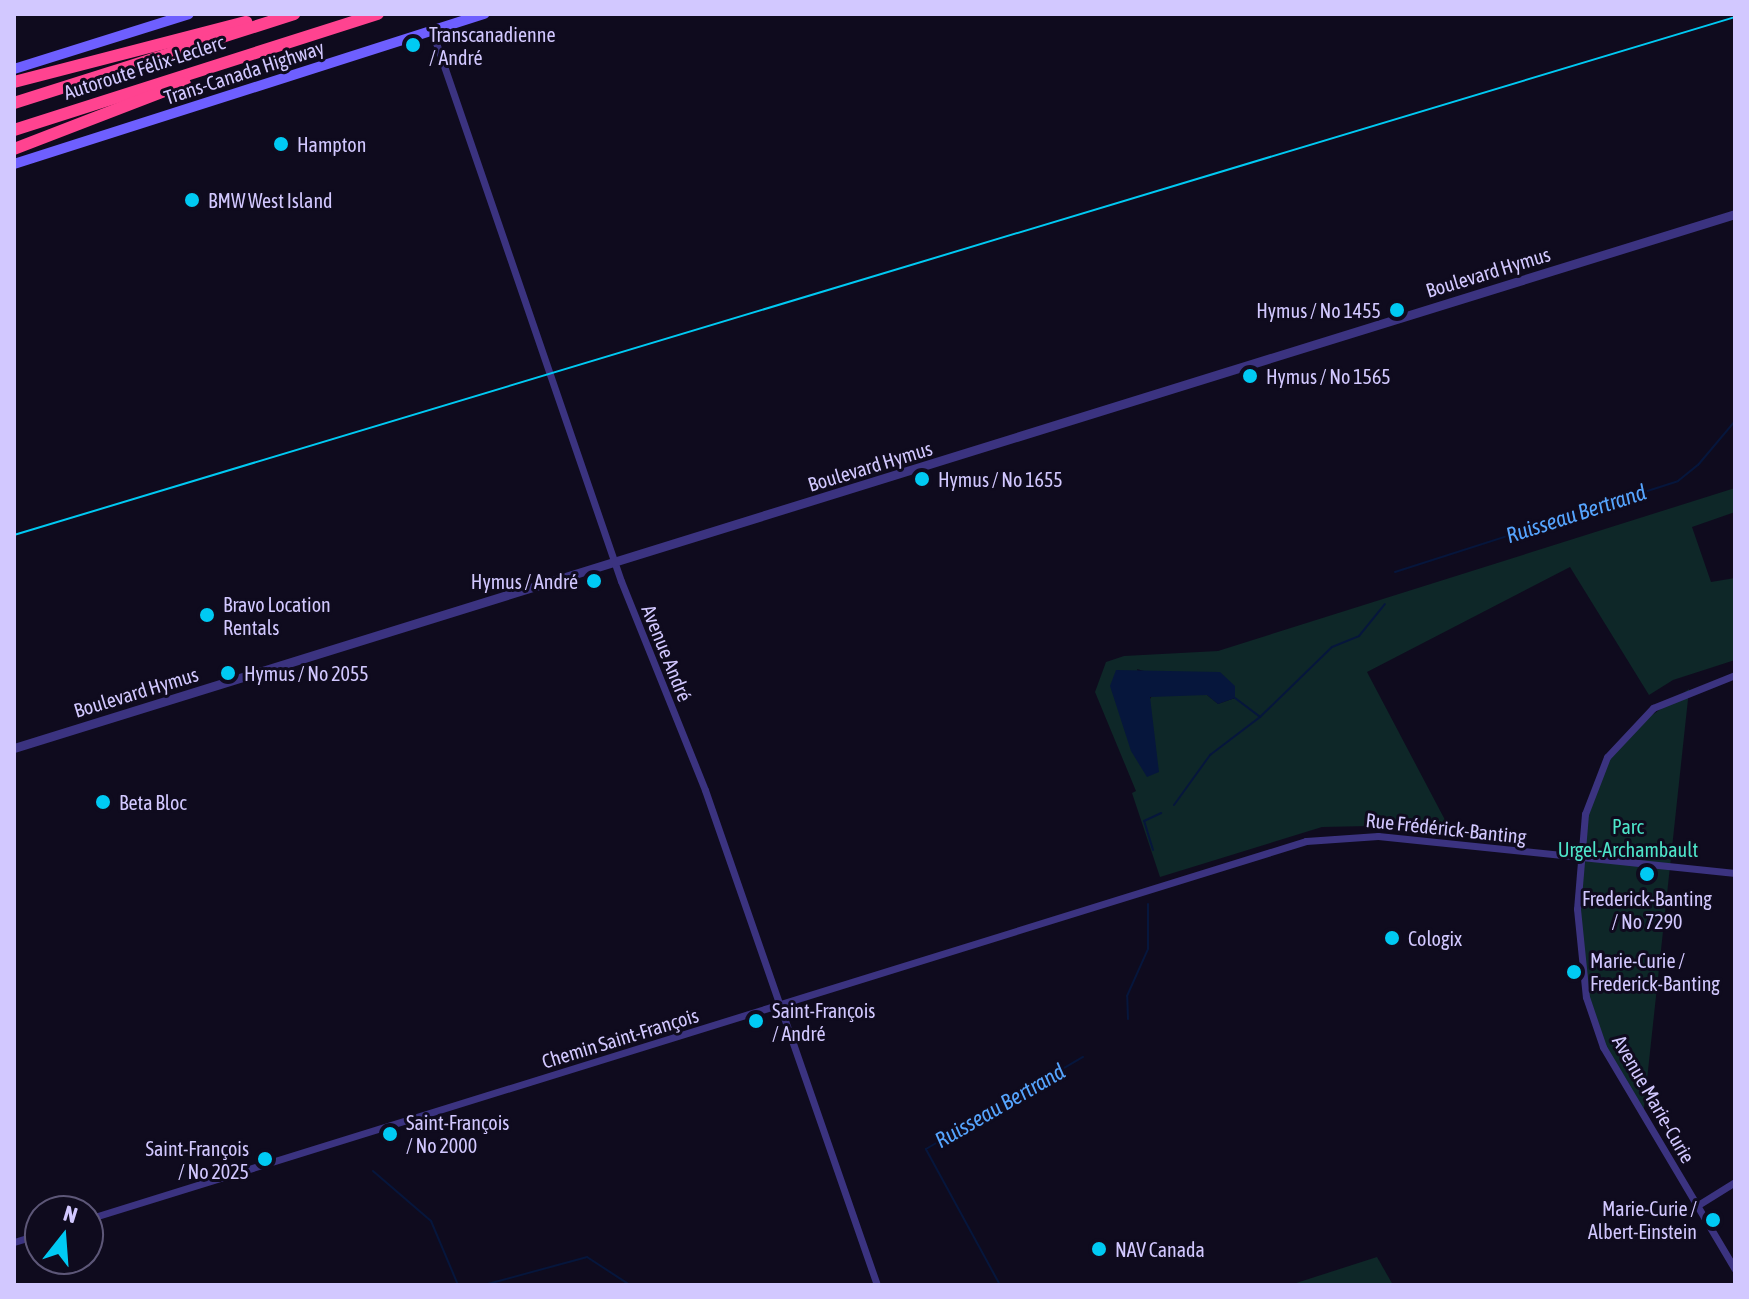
<!DOCTYPE html>
<meta charset="utf-8">
<style>
body{margin:0}
#map{position:relative;width:1749px;height:1299px;overflow:hidden;background:#0f0b1e;font-family:"Asap Condensed",sans-serif}
div>[style]{position:absolute}
.green>*{inset:0;background:#0e2728}
.water>*{inset:0;background:#06163c}
.stream>*{height:2px;margin:-1px;padding:0 1px;transform-origin:1px;border-radius:1px;background:#06163c}
.minor>*{height:7px;margin:-3.5px;padding:0 3.5px;transform-origin:3.5px;border-radius:3.5px;background:#3b3380}
.tertiary>*{height:9px;margin:-4.5px;padding:0 4.5px;transform-origin:4.5px;border-radius:4.5px;background:#3b3380}
.secondary>*{height:10px;margin:-5px;padding:0 5px;transform-origin:5px;border-radius:5px;background:#6e5fff}
.motorway>*{height:12px;margin:-6px;padding:0 6px;transform-origin:6px;border-radius:6px;background:#ff4390}
.tram>*{height:2px;margin:-1px;padding:0 1px;transform-origin:1px;border-radius:1px;background:#00caf3}
.dots>*{width:22px;height:22px;translate:-50% -50%;box-sizing:border-box;border:4px solid #0f0b1e;border-radius:50%}
span{translate:-50% -50%;white-space:nowrap;text-align:center;line-height:1.15;-webkit-text-stroke:6px #0f0b1e;paint-order:stroke}
.poi-label{font-size:20px;color:#d2c8ff}
.left{translate:0 -50%;text-align:left}
.right{translate:-100% -50%;text-align:right}
.street-label{font-size:20px;color:#d2c8ff}
.park-label{font-size:20px;color:#4ee5ca}
.water-label{font-size:22px;color:#56a5ff;font-style:italic}
.frame{position:absolute;inset:0;border:16px solid #d2c8ff;pointer-events:none}
.north{position:absolute;left:24px;top:1195px;width:80px;height:80px;box-sizing:border-box;background:#0f0b1e;border:2px solid #5d5778;border-radius:50%;rotate:17deg;font-size:22px;font-weight:700;line-height:32px;text-align:center;color:#d2c8ff}
.north::after{content:'';display:block;margin:auto;width:28px;height:36px;background:#00caf3;clip-path:polygon(50% 0,100% 100%,50% 72%,0 100%)}
</style>
<div id="map">
<div class="green">
<i style="clip-path:polygon(evenodd,1735px 488px,1735px 512px,1692px 527px,1711px 582px,1735px 578px,1735px 660px,1673px 680px,1649px 695px,1570px 567px,1367px 672px,1454px 837px,1370px 826px,1322px 827px,1160px 877px,1132px 793px,1136px 791px,1095px 692px,1106px 662px,1124px 656px,1218px 651px,1735px 488px,1137px 669px,1235px 698px,1218px 704px,1207px 695px,1154px 693px,1148px 702px,1137px 669px)"></i>
<i style="clip-path:polygon(1689px 689px,1689px 690px,1643px 1117px,1603px 1047px,1586px 997px,1578px 945px,1585px 814px,1595px 781px,1625px 734px)"></i>
<i style="clip-path:polygon(1377px 1257px,1393px 1285px,1290px 1285px)"></i>
</div>
<div class="water">
<i style="clip-path:polygon(1116px 670px,1220px 672px,1235px 686px,1235px 698px,1218px 704px,1207px 695px,1150px 697px,1159px 772px,1147px 777px,1131px 751px,1110px 686px)"></i>
</div>
<div class="stream">
<i style="left:1395px;top:572px;width:297px;rotate:-17.8deg"></i>
<i style="left:1678px;top:481px;width:26px;rotate:-39deg"></i>
<i style="left:1698px;top:465px;width:57px;rotate:-49.9deg"></i>
<i style="left:1235px;top:698px;width:31px;rotate:37deg"></i>
<i style="left:1174px;top:805px;width:62px;rotate:-54.2deg"></i>
<i style="left:1210px;top:755px;width:63px;rotate:-37.2deg"></i>
<i style="left:1260px;top:717px;width:100px;rotate:-44.2deg"></i>
<i style="left:1332px;top:647px;width:29px;rotate:-22deg"></i>
<i style="left:1359px;top:636px;width:41px;rotate:-50.9deg"></i>
<i style="left:1153px;top:850px;width:30px;rotate:-107deg"></i>
<i style="left:1144px;top:821px;width:19px;rotate:-25deg"></i>
<i style="left:1128px;top:1019px;width:23px;rotate:-92deg"></i>
<i style="left:1127px;top:996px;width:51px;rotate:-65.9deg"></i>
<i style="left:1148px;top:949px;width:45px;rotate:-90deg"></i>
<i style="left:373px;top:1171px;width:77px;rotate:40.8deg"></i>
<i style="left:431px;top:1221px;width:69px;rotate:67.1deg"></i>
<i style="left:484px;top:1285px;width:107px;rotate:-15.2deg"></i>
<i style="left:587px;top:1257px;width:51px;rotate:33.1deg"></i>
<i style="left:1000px;top:1285px;width:155px;rotate:-118.6deg"></i>
<i style="left:926px;top:1149px;width:182px;rotate:-30.4deg"></i>
</div>
<div class="minor">
<i style="left:432px;top:31px;width:582px;rotate:71.04deg"></i>
<i style="left:621px;top:581px;width:225px;rotate:68.1deg"></i>
<i style="left:705px;top:790px;width:524px;rotate:70.84deg"></i>
<i style="left:1735px;top:675px;width:88px;rotate:158.1deg"></i>
<i style="left:1653px;top:708px;width:67px;rotate:133.2deg"></i>
<i style="left:1607px;top:757px;width:61px;rotate:111.1deg"></i>
<i style="left:1585px;top:814px;width:95px;rotate:94.8deg"></i>
<i style="left:1577px;top:909px;width:88px;rotate:84.2deg"></i>
<i style="left:1586px;top:997px;width:53px;rotate:71.2deg"></i>
<i style="left:1603px;top:1047px;width:258px;rotate:59.3deg"></i>
<i style="left:1698px;top:1205px;width:44px;rotate:-31.9deg"></i>
<i style="left:88px;top:1219px;width:1275px;rotate:-17.24deg"></i>
<i style="left:1306px;top:841px;width:72px;rotate:-4deg"></i>
<i style="left:1378px;top:836px;width:359px;rotate:5.9deg"></i>
<i style="left:14px;top:1242px;width:27px;rotate:-17deg"></i>
</div>
<div class="tertiary">
<i style="left:14px;top:748px;width:1802px;rotate:-17.24deg"></i>
</div>
<div class="secondary">
<i style="left:14px;top:69px;width:183px;rotate:-17.4deg"></i>
<i style="left:14px;top:164px;width:494px;rotate:-17.7deg"></i>
</div>
<div class="motorway">
<i style="left:14px;top:82px;width:240px;rotate:-14.5deg"></i>
<i style="left:14px;top:103px;width:294px;rotate:-17.6deg"></i>
<i style="left:14px;top:130px;width:382px;rotate:-17.7deg"></i>
<i style="left:14px;top:149px;width:183px;rotate:-21.1deg"></i>
</div>
<div class="tram">
<i style="left:14px;top:535px;width:1797px;rotate:-16.75deg"></i>
</div>
<div class="dots">
<i style="left:413px;top:45px;background:#00caf3"></i>
<i style="left:281px;top:144px;background:#00caf3"></i>
<i style="left:192px;top:200px;background:#00caf3"></i>
<i style="left:1397px;top:310px;background:#00caf3"></i>
<i style="left:1250px;top:376px;background:#00caf3"></i>
<i style="left:922px;top:479px;background:#00caf3"></i>
<i style="left:594px;top:581px;background:#00caf3"></i>
<i style="left:207px;top:615px;background:#00caf3"></i>
<i style="left:228px;top:673px;background:#00caf3"></i>
<i style="left:103px;top:802px;background:#00caf3"></i>
<i style="left:1647px;top:874px;background:#00caf3"></i>
<i style="left:1392px;top:938px;background:#00caf3"></i>
<i style="left:1574px;top:972px;background:#00caf3"></i>
<i style="left:756px;top:1021px;background:#00caf3"></i>
<i style="left:390px;top:1134px;background:#00caf3"></i>
<i style="left:265px;top:1159px;background:#00caf3"></i>
<i style="left:1713px;top:1220px;background:#00caf3"></i>
<i style="left:1099px;top:1249px;background:#00caf3"></i>
</div>
<div class="poi-label">
<span class="left" style="left:429px;top:46px">Transcanadienne<br>/ André</span>
<span class="left" style="left:297px;top:144px">Hampton</span>
<span class="left" style="left:208px;top:200px">BMW West Island</span>
<span class="right" style="left:1381px;top:310px">Hymus / No 1455</span>
<span class="left" style="left:1266px;top:376px">Hymus / No 1565</span>
<span class="left" style="left:938px;top:479px">Hymus / No 1655</span>
<span class="right" style="left:578px;top:581px">Hymus / André</span>
<span class="left" style="left:223px;top:616px">Bravo Location<br>Rentals</span>
<span class="left" style="left:244px;top:673px">Hymus / No 2055</span>
<span class="left" style="left:119px;top:802px">Beta Bloc</span>
<span style="left:1647px;top:910px">Frederick-Banting<br>/ No 7290</span>
<span class="left" style="left:1408px;top:938px">Cologix</span>
<span class="left" style="left:1590px;top:972px">Marie-Curie /<br>Frederick-Banting</span>
<span class="left" style="left:772px;top:1022px">Saint-François<br>/ André</span>
<span class="left" style="left:406px;top:1134px">Saint-François<br>/ No 2000</span>
<span class="right" style="left:249px;top:1160px">Saint-François<br>/ No 2025</span>
<span class="right" style="left:1697px;top:1220px">Marie-Curie /<br>Albert-Einstein</span>
<span class="left" style="left:1115px;top:1249px">NAV Canada</span>
</div>
<div class="street-label">
<span style="left:144px;top:67px;rotate:-18deg">Autoroute Félix-Leclerc</span>
<span style="left:244px;top:72px;rotate:-18deg">Trans-Canada Highway</span>
<span style="left:1488px;top:272px;rotate:-17deg">Boulevard Hymus</span>
<span style="left:870px;top:466px;rotate:-17deg">Boulevard Hymus</span>
<span style="left:667px;top:653px;rotate:68deg">Avenue André</span>
<span style="left:136px;top:692px;rotate:-17deg">Boulevard Hymus</span>
<span style="left:1446px;top:828px;rotate:6deg">Rue Frédérick-Banting</span>
<span style="left:620px;top:1038px;rotate:-17deg">Chemin Saint-François</span>
<span style="left:1654px;top:1099px;rotate:60deg">Avenue Marie-Curie</span>
</div>
<div class="park-label">
<span style="left:1628px;top:838px">Parc<br>Urgel-Archambault</span>
</div>
<div class="water-label">
<span style="left:1576px;top:514px;rotate:-18deg">Ruisseau Bertrand</span>
<span style="left:1000px;top:1106px;rotate:-30deg">Ruisseau Bertrand</span>
</div>
<div class="frame"></div>
<div class="north">N</div>
</div>
